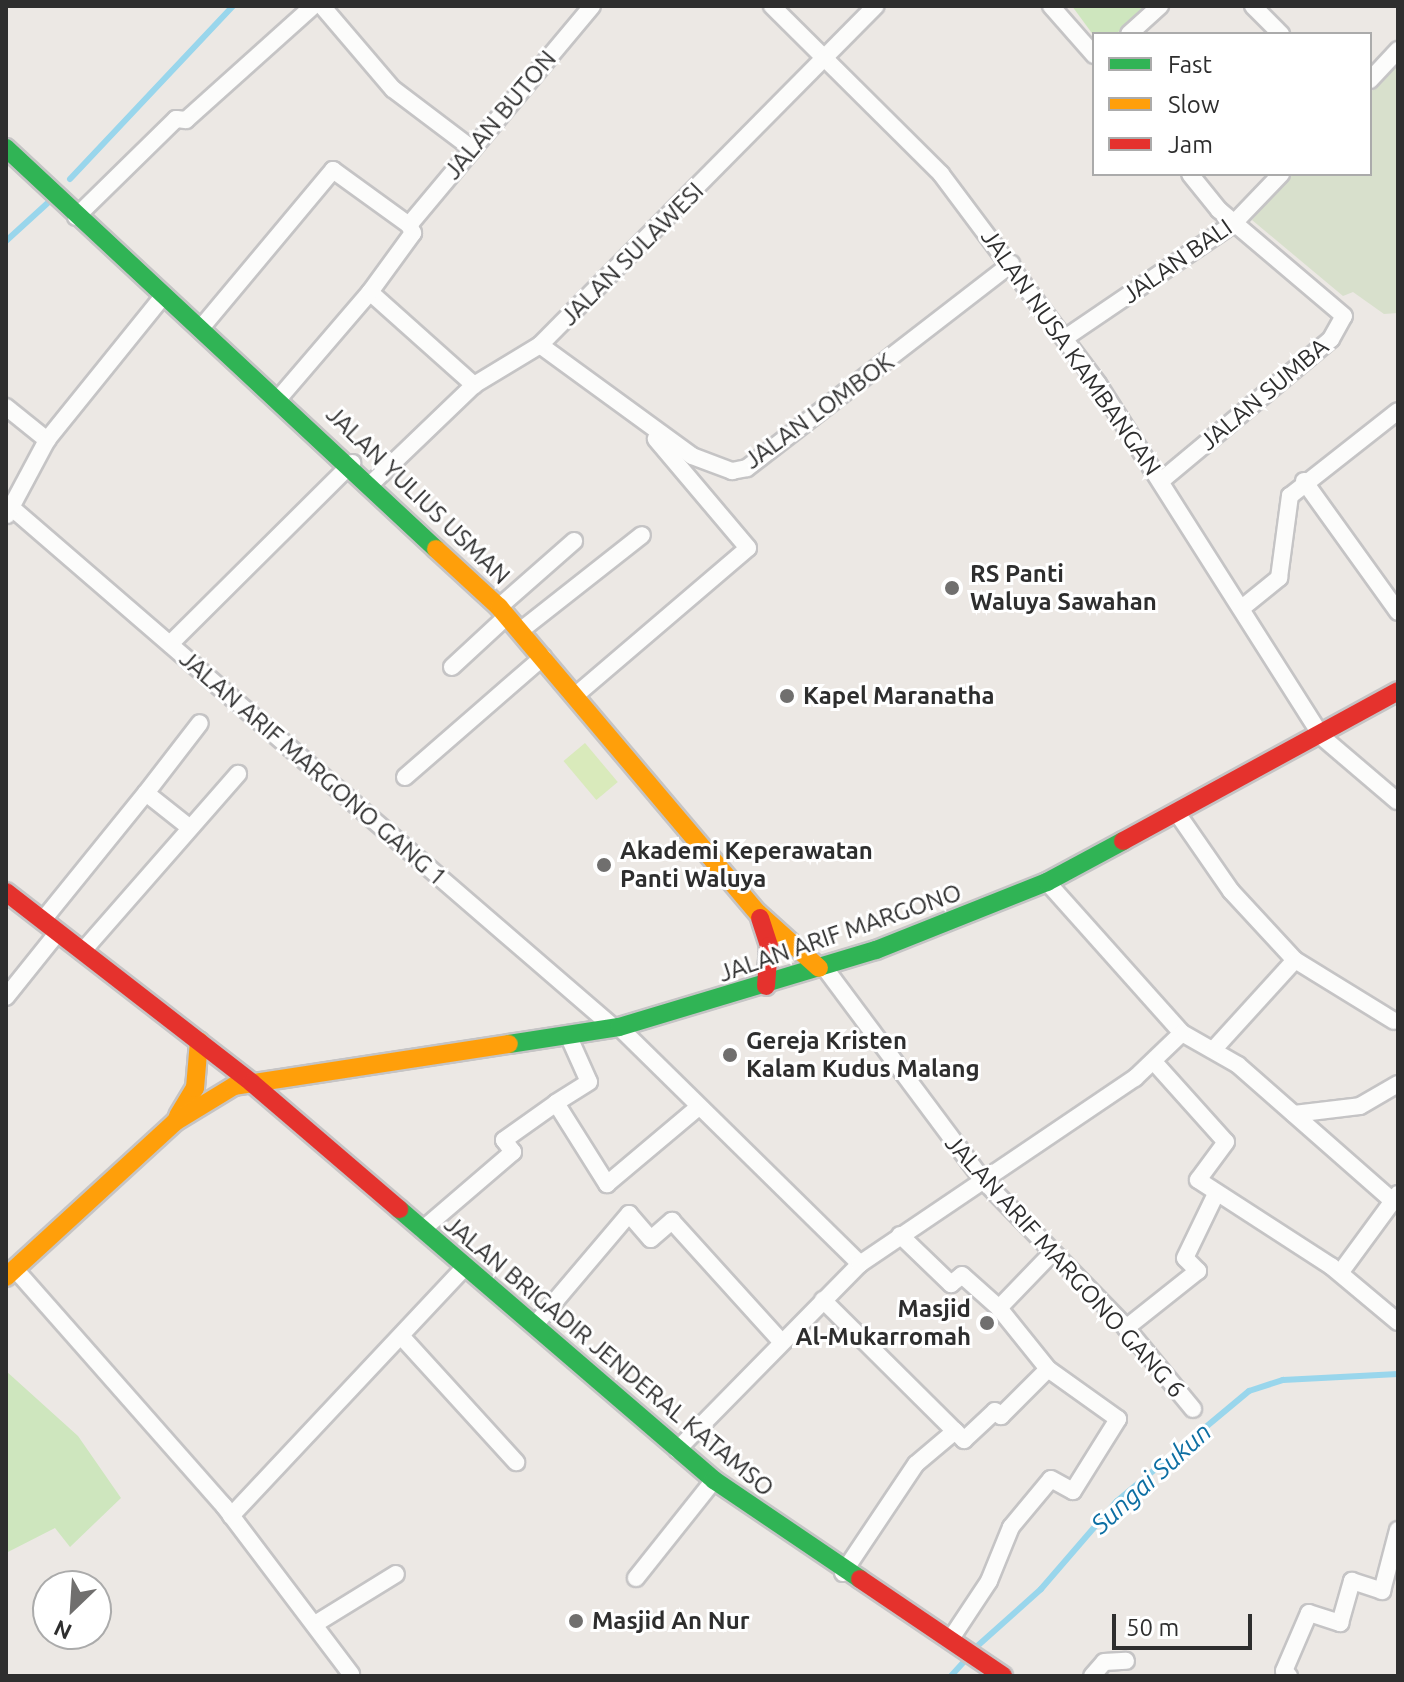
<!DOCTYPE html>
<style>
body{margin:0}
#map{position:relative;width:1404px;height:1682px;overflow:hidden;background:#ece8e4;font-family:Ubuntu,sans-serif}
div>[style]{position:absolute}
.green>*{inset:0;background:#cee6be}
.cemetery>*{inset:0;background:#d8e0cc}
.pitch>*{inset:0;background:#d9eabb;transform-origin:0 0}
.stream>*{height:6px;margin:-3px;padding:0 3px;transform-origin:3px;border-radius:3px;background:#99d6ec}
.roads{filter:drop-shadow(2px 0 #c5c4c5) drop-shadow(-2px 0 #c5c4c5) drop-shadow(0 2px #c5c4c5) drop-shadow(0 -2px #c5c4c5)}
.street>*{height:16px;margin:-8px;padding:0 8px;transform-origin:8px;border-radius:8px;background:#fcfcfb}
.fast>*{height:18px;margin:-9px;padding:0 9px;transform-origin:9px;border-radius:9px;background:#30b455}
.slow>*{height:18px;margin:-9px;padding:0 9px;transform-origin:9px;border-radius:9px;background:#ff9f0a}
.jam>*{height:18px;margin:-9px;padding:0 9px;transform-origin:9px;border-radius:9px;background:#e5322d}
.dots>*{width:22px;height:22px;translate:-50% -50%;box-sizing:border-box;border:4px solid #fff;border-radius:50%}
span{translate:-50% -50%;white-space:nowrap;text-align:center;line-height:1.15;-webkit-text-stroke:6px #fff;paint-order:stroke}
.street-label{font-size:24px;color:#2e2e2e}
.poi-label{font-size:24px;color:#2e2e2e;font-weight:700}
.left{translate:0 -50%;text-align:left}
.right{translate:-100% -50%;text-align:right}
.water-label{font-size:26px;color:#0d6fa3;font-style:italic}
.frame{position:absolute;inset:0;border:8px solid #2e2e2e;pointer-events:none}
.legend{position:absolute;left:1092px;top:32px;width:280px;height:144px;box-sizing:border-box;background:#fff;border:2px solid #ababab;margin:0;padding:10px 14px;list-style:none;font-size:24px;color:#2e2e2e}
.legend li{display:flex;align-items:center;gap:16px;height:40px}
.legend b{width:40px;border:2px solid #ababab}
.north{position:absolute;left:32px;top:1570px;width:80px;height:80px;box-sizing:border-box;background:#fff;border:2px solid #ababab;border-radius:50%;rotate:205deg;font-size:22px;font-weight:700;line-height:32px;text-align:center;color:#2e2e2e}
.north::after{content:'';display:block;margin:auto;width:28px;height:36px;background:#706f6e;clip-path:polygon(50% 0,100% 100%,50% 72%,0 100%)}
.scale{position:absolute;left:1112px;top:1614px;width:140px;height:36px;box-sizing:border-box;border:4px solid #2e2e2e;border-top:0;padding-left:10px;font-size:24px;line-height:28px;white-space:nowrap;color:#2e2e2e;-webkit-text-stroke:6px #fff;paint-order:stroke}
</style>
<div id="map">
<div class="green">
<i style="clip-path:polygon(1072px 6px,1147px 6px,1116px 34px,1094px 36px)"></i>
<i style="clip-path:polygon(6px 1371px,78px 1436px,121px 1498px,70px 1547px,55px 1528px,6px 1553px)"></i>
</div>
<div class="cemetery">
<i style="clip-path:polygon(1398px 64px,1398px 313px,1384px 314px,1353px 292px,1343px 296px,1252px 220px,1291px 174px,1370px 174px,1370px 93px)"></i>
</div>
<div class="pitch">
<i style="left:585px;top:743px;width:51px;height:28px;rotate:50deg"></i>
</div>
<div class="stream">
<i style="left:70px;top:179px;width:238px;rotate:-46.7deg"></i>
<i style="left:6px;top:241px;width:62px;rotate:-42.4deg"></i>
<i style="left:974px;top:1649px;width:90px;rotate:-41.8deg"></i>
<i style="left:1041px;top:1589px;width:116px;rotate:-49.2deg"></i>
<i style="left:1117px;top:1501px;width:172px;rotate:-39.8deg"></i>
<i style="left:1249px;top:1391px;width:36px;rotate:-18deg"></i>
<i style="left:1283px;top:1380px;width:115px;rotate:-3deg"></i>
<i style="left:951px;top:1676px;width:24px;rotate:-48deg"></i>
</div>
<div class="roads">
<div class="street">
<i style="left:322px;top:6px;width:109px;rotate:49.5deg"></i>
<i style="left:393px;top:89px;width:98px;rotate:37.1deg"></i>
<i style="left:772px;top:6px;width:238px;rotate:44.8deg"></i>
<i style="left:941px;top:174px;width:262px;rotate:53.2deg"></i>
<i style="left:1098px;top:384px;width:417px;rotate:57.6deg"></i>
<i style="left:1321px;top:736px;width:100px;rotate:40.5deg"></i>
<i style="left:1051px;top:6px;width:65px;rotate:48.7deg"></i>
<i style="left:1253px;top:6px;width:40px;rotate:45deg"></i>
<i style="left:1129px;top:34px;width:42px;rotate:-42.1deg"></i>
<i style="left:1370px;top:80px;width:41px;rotate:-47deg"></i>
<i style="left:76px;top:217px;width:140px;rotate:-44.4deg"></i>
<i style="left:176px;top:119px;width:10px;rotate:6deg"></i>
<i style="left:186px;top:120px;width:171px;rotate:-41.9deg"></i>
<i style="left:409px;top:225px;width:285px;rotate:-50.1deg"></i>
<i style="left:370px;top:292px;width:140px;rotate:41.8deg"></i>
<i style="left:201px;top:328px;width:206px;rotate:-50.1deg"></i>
<i style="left:333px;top:170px;width:94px;rotate:35.9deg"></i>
<i style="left:409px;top:225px;width:9px;rotate:63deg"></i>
<i style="left:413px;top:233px;width:73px;rotate:126.1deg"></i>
<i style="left:370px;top:292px;width:138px;rotate:130.6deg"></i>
<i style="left:1065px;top:338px;width:204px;rotate:-34.2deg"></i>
<i style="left:1234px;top:223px;width:68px;rotate:-46.2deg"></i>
<i style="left:540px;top:345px;width:188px;rotate:36.1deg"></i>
<i style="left:692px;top:456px;width:43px;rotate:20.6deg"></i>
<i style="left:732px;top:471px;width:15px;rotate:-11deg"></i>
<i style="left:747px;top:468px;width:334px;rotate:-37.7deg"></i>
<i style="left:6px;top:407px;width:53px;rotate:38.8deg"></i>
<i style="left:1162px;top:480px;width:220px;rotate:-39.8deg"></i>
<i style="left:1331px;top:339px;width:26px;rotate:-61deg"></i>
<i style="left:1344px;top:316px;width:164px;rotate:-139.7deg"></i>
<i style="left:1219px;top:210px;width:46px;rotate:-128.9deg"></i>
<i style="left:1304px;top:481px;width:161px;rotate:54.3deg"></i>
<i style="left:373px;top:482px;width:140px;rotate:-43.8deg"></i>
<i style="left:474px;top:385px;width:77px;rotate:-31.2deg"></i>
<i style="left:540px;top:345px;width:477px;rotate:-45.3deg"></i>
<i style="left:12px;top:508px;width:794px;rotate:40.81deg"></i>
<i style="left:7px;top:515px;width:85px;rotate:-61.9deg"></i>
<i style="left:47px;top:440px;width:186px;rotate:-51.1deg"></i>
<i style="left:499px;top:607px;width:100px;rotate:-41.3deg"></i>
<i style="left:1242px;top:608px;width:48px;rotate:-39deg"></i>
<i style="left:1279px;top:578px;width:83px;rotate:-82.4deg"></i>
<i style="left:1290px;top:496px;width:137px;rotate:-38.2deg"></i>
<i style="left:520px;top:631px;width:155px;rotate:-38.2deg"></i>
<i style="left:170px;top:644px;width:257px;rotate:-44.8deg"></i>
<i style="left:452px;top:667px;width:75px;rotate:-42.8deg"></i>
<i style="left:576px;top:695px;width:226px;rotate:-40.5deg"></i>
<i style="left:748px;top:548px;width:143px;rotate:-130.2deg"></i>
<i style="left:405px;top:777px;width:183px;rotate:-41deg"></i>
<i style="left:146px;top:793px;width:88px;rotate:-52.4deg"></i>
<i style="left:1177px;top:813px;width:95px;rotate:55.3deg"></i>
<i style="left:1231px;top:891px;width:94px;rotate:47.2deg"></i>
<i style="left:1295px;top:960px;width:116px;rotate:31.6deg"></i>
<i style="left:1047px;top:882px;width:203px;rotate:48.2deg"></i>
<i style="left:1182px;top:1033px;width:64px;rotate:29.7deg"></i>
<i style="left:1238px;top:1065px;width:206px;rotate:41.3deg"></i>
<i style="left:43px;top:920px;width:164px;rotate:-51deg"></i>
<i style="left:146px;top:793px;width:56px;rotate:38.5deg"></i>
<i style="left:82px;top:952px;width:237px;rotate:-48.8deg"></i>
<i style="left:824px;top:967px;width:263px;rotate:53.3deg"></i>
<i style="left:981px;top:1178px;width:204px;rotate:45.8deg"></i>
<i style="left:1123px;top:1324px;width:110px;rotate:50.5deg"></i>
<i style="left:6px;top:997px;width:83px;rotate:-51.3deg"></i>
<i style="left:619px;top:1027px;width:338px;rotate:44.5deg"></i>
<i style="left:568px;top:1035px;width:51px;rotate:65.9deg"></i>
<i style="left:589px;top:1082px;width:39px;rotate:148deg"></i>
<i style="left:556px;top:1103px;width:96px;rotate:57.8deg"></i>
<i style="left:607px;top:1184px;width:116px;rotate:-40.1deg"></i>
<i style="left:1214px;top:1049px;width:120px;rotate:-47.7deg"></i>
<i style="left:1155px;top:1063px;width:106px;rotate:48.1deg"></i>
<i style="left:1226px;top:1142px;width:47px;rotate:126.4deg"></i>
<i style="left:1198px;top:1180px;width:158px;rotate:32.9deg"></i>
<i style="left:1331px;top:1266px;width:87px;rotate:39.9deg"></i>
<i style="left:1294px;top:1114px;width:66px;rotate:-6.9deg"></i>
<i style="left:1360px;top:1106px;width:44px;rotate:-30.1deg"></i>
<i style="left:422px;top:1230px;width:120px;rotate:-40.6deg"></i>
<i style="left:513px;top:1152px;width:15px;rotate:-127deg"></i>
<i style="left:504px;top:1140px;width:64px;rotate:-35.4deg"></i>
<i style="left:900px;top:1235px;width:71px;rotate:43.9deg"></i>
<i style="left:951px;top:1284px;width:14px;rotate:-39deg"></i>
<i style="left:962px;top:1275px;width:50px;rotate:41.7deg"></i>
<i style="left:999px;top:1308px;width:74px;rotate:-46.1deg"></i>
<i style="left:15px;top:1269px;width:316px;rotate:48.6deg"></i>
<i style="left:224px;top:1506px;width:211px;rotate:52.9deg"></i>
<i style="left:1340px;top:1273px;width:98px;rotate:-53.7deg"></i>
<i style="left:823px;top:1300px;width:186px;rotate:44.8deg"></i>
<i style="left:534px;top:1326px;width:147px;rotate:-49.7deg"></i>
<i style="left:629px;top:1214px;width:33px;rotate:49deg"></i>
<i style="left:651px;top:1239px;width:28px;rotate:-41deg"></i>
<i style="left:672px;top:1221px;width:162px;rotate:47.8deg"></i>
<i style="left:1126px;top:1328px;width:92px;rotate:-38.4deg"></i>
<i style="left:1198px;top:1271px;width:18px;rotate:-135deg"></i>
<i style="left:1185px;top:1258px;width:71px;rotate:-64.2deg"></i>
<i style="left:401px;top:1336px;width:171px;rotate:47.6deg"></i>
<i style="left:677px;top:1450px;width:261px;rotate:-45.5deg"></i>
<i style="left:860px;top:1264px;width:332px;rotate:-34.1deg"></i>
<i style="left:1135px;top:1078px;width:65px;rotate:-43.8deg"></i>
<i style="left:231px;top:1516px;width:342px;rotate:-46.8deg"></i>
<i style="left:843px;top:1573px;width:131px;rotate:-56.2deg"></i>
<i style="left:916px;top:1464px;width:51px;rotate:-40.2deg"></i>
<i style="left:955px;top:1431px;width:13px;rotate:45deg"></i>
<i style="left:964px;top:1440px;width:42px;rotate:-43.1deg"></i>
<i style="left:995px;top:1411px;width:8px;rotate:40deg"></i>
<i style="left:1001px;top:1416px;width:66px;rotate:-45deg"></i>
<i style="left:1048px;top:1369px;width:78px;rotate:-128.8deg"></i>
<i style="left:636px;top:1578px;width:125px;rotate:-51.5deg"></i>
<i style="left:315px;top:1624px;width:95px;rotate:-31.7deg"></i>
<i style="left:950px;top:1640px;width:71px;rotate:-56.5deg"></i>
<i style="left:989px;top:1581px;width:58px;rotate:-67.8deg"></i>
<i style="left:1011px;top:1527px;width:62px;rotate:-50.2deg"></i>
<i style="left:1051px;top:1479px;width:25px;rotate:29deg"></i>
<i style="left:1073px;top:1491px;width:85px;rotate:-58deg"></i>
<i style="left:1118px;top:1419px;width:86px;rotate:-144.5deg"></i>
<i style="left:1092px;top:1676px;width:18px;rotate:-49deg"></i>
<i style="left:1104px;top:1662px;width:22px;rotate:-3deg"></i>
<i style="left:1289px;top:1676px;width:7px;rotate:-135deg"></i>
<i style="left:1284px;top:1671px;width:63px;rotate:-66.7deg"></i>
<i style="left:1309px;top:1613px;width:33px;rotate:18deg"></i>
<i style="left:1340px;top:1623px;width:44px;rotate:-74.1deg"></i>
<i style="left:1352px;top:1581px;width:32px;rotate:18deg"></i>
<i style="left:1382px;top:1591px;width:63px;rotate:-75.3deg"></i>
</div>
<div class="fast">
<i style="left:6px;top:148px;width:588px;rotate:43deg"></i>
<i style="left:509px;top:1044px;width:111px;rotate:-8.8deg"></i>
<i style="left:619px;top:1027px;width:268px;rotate:-16.7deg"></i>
<i style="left:876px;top:950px;width:184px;rotate:-21.7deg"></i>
<i style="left:1047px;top:882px;width:86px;rotate:-28.3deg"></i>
<i style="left:399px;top:1209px;width:416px;rotate:40.7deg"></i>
<i style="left:714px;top:1480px;width:176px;rotate:34.1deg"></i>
</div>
<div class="slow">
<i style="left:436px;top:549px;width:86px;rotate:42.6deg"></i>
<i style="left:499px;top:607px;width:401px;rotate:49.8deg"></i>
<i style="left:758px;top:913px;width:82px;rotate:42deg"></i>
<i style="left:178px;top:1116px;width:33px;rotate:-59deg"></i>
<i style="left:195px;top:1088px;width:47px;rotate:-85.1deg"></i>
<i style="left:6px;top:1277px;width:229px;rotate:-42.5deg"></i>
<i style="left:175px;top:1122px;width:69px;rotate:-31.4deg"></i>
<i style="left:234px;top:1086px;width:278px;rotate:-8.7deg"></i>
</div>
<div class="jam">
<i style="left:1123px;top:841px;width:313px;rotate:-28.6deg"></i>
<i style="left:6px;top:892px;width:311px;rotate:37.8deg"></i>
<i style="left:252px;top:1083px;width:194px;rotate:40.6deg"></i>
<i style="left:760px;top:918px;width:29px;rotate:72deg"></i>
<i style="left:769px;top:946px;width:40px;rotate:94.3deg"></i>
<i style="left:860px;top:1579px;width:173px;rotate:34.1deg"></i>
</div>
</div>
<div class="dots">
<i style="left:952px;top:588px;background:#706f6e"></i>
<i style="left:787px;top:696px;background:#706f6e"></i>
<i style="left:604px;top:865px;background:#706f6e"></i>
<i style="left:730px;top:1055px;background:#706f6e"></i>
<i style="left:987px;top:1323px;background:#706f6e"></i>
<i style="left:576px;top:1621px;background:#706f6e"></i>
</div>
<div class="street-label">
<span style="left:500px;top:115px;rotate:-50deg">JALAN BUTON</span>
<span style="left:632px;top:254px;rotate:-45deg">JALAN SULAWESI</span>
<span style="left:1177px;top:261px;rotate:-35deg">JALAN BALI</span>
<span style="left:1071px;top:352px;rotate:55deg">JALAN NUSA KAMBANGAN</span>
<span style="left:1264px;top:394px;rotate:-40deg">JALAN SUMBA</span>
<span style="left:819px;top:411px;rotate:-36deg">JALAN LOMBOK</span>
<span style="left:418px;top:495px;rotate:44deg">JALAN YULIUS USMAN</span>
<span style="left:313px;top:768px;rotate:41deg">JALAN ARIF MARGONO GANG 1</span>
<span style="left:840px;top:933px;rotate:-19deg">JALAN ARIF MARGONO</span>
<span style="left:1065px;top:1266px;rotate:48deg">JALAN ARIF MARGONO GANG 6</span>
<span style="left:609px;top:1356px;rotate:40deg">JALAN BRIGADIR JENDERAL KATAMSO</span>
</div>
<div class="poi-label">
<span class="left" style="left:970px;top:588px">RS Panti<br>Waluya Sawahan</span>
<span class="left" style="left:803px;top:696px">Kapel Maranatha</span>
<span class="left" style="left:620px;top:865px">Akademi Keperawatan<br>Panti Waluya</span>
<span class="left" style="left:746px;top:1055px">Gereja Kristen<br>Kalam Kudus Malang</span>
<span class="right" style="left:971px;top:1323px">Masjid<br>Al-Mukarromah</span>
<span class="left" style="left:592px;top:1621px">Masjid An Nur</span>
</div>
<div class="water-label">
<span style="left:1151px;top:1478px;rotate:-42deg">Sungai Sukun</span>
</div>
<div class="frame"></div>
<ul class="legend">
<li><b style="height:10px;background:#30b455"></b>Fast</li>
<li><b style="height:10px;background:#ff9f0a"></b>Slow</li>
<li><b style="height:10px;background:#e5322d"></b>Jam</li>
</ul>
<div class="north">N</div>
<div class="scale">50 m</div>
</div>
